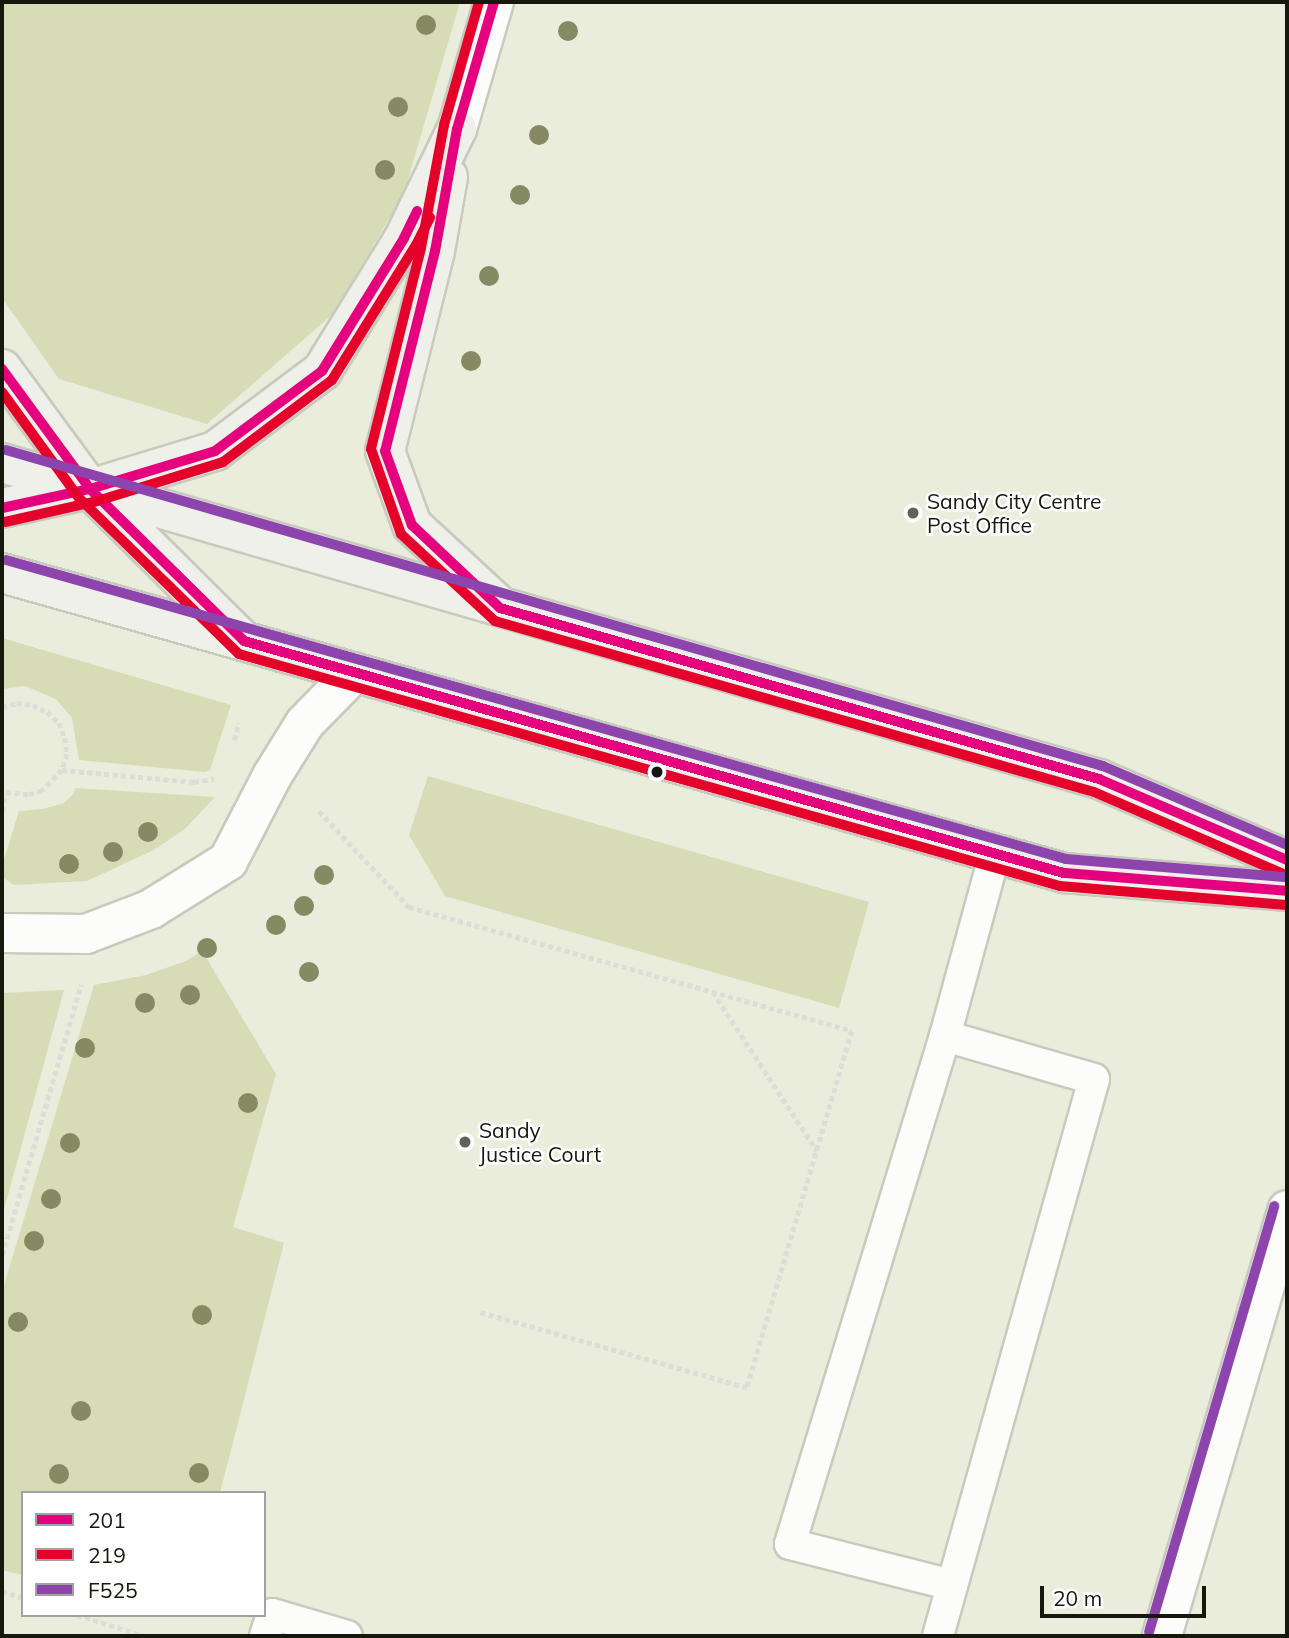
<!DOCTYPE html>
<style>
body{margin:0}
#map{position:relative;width:1289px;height:1638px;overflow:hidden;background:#eaeddc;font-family:Mulish,sans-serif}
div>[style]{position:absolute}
.green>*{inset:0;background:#d7dcb6}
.path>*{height:4.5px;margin-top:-2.25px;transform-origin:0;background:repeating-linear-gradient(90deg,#dcddd7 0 5px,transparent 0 8.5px)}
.roads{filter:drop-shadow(2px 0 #c7cabc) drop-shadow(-2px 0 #c7cabc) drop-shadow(0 2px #c7cabc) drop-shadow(0 -2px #c7cabc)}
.service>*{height:30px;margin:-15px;padding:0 15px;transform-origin:15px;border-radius:15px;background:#fcfcfa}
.minor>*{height:38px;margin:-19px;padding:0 19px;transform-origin:19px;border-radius:19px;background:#fcfcfa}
.tertiary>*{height:38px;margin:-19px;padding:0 19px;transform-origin:19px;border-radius:19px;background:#fcfcfa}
.secondary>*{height:38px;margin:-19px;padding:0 19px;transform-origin:19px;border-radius:19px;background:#eef0e9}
.bus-1>*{height:10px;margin:-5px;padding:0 5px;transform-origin:5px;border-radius:5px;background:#e5007d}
.bus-2>*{height:10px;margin:-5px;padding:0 5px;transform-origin:5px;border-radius:5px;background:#e4002b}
.bus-3>*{height:10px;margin:-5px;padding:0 5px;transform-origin:5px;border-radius:5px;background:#8e44ad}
.trees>*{width:20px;height:20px;margin:-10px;border-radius:50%;background:#868a63}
.dots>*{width:19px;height:19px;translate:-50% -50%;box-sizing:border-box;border:4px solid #fff;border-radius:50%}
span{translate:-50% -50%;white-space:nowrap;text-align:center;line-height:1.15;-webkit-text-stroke:5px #fff;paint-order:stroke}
.poi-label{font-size:21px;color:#16170d}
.left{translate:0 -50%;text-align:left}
.frame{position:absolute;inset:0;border:4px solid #16170d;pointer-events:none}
.legend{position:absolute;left:21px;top:1491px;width:245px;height:126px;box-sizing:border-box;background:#fff;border:2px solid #a2a29e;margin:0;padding:9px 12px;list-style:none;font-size:21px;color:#16170d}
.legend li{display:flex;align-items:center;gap:14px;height:35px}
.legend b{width:35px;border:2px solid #a2a29e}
.scale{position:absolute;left:1040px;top:1586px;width:166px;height:32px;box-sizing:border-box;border:4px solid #16170d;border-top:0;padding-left:9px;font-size:21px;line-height:24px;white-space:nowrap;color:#16170d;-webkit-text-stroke:5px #fff;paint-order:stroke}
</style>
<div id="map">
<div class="green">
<i style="clip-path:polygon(3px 2px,460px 2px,404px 193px,334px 313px,207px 424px,59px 379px,2px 298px)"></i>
<i style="clip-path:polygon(2px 638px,231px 705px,210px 770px,205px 772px,79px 760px,72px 718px,56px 699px,25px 686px,2px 689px)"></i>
<i style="clip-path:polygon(428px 776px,869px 902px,839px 1008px,445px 896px,409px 835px)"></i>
<i style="clip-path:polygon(75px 788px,215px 797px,185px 829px,154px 850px,87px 881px,14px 885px,2px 877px,2px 866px,19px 811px,43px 809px,64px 803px,74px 793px)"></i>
<i style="clip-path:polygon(202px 951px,276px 1074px,233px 1227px,284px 1243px,220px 1493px,23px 1493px,23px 1575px,2px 1570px,2px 1292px,94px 985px,146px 975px,186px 961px)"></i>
<i style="clip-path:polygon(64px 990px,2px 1217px,2px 993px)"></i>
</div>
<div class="path">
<i style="left:2px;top:707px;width:16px;rotate:-15deg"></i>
<i style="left:17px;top:703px;width:16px;rotate:7deg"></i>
<i style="left:33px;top:705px;width:16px;rotate:27deg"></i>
<i style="left:47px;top:712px;width:16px;rotate:43deg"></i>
<i style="left:59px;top:723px;width:16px;rotate:68deg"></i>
<i style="left:65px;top:738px;width:16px;rotate:83deg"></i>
<i style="left:67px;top:754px;width:17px;rotate:107deg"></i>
<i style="left:62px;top:770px;width:29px;rotate:134deg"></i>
<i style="left:42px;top:791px;width:15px;rotate:164deg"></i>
<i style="left:28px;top:795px;width:26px;rotate:-173deg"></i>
<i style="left:234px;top:740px;width:18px;rotate:-74deg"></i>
<i style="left:62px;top:770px;width:133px;rotate:5.2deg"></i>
<i style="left:194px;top:782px;width:20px;rotate:-9deg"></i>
<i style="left:2px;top:811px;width:17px;rotate:-77deg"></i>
<i style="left:319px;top:811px;width:132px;rotate:46.8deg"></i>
<i style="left:409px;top:907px;width:460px;rotate:15.6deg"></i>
<i style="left:852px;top:1031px;width:372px;rotate:106.4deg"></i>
<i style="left:747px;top:1388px;width:279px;rotate:-164.2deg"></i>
<i style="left:713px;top:992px;width:190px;rotate:56.8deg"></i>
<i style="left:2px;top:1255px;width:282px;rotate:-73.7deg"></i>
<i style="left:2px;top:1591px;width:22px;rotate:18deg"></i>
<i style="left:77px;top:1615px;width:70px;rotate:17.4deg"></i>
</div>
<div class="roads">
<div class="service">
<i style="left:945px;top:1036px;width:531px;rotate:106.97deg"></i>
<i style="left:790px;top:1544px;width:167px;rotate:14.2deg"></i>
<i style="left:265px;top:1636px;width:23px;rotate:-72deg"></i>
<i style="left:272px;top:1614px;width:78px;rotate:16.3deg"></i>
<i style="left:938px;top:1636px;width:578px;rotate:-74.35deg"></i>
<i style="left:1094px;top:1079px;width:155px;rotate:-163.9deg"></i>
<i style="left:945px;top:1036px;width:190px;rotate:-74.7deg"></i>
</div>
<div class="minor">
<i style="left:457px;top:129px;width:132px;rotate:-73.8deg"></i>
<i style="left:2px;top:933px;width:84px;rotate:0.7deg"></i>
<i style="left:86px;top:934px;width:70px;rotate:-21deg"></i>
<i style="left:151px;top:909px;width:91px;rotate:-31.9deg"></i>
<i style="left:228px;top:861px;width:96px;rotate:-62.6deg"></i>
<i style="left:272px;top:776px;width:62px;rotate:-58.1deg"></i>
<i style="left:305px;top:723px;width:71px;rotate:-45.6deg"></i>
</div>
<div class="tertiary">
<i style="left:1162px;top:1636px;width:444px;rotate:-73.6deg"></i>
</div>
<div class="secondary">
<i style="left:448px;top:177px;width:75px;rotate:100deg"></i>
<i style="left:435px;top:251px;width:206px;rotate:104deg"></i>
<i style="left:385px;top:451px;width:79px;rotate:70deg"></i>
<i style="left:412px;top:525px;width:112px;rotate:42.8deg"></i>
<i style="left:2px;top:369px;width:149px;rotate:53.7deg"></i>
<i style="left:90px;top:489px;width:213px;rotate:44.8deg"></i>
<i style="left:2px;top:463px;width:1142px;rotate:16.07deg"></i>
<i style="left:1099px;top:779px;width:205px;rotate:23.3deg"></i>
<i style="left:2px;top:508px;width:90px;rotate:-12.2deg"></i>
<i style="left:90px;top:489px;width:131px;rotate:-16.9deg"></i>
<i style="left:215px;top:451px;width:134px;rotate:-36.8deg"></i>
<i style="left:322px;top:371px;width:156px;rotate:-58.3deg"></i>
<i style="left:404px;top:238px;width:121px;rotate:-64.1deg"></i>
<i style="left:2px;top:573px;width:1104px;rotate:15.77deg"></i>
<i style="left:1064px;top:873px;width:224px;rotate:4.6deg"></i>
</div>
</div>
<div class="bus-1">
<i style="left:494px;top:2px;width:132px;rotate:106.2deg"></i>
<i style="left:457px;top:129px;width:124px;rotate:100.2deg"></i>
<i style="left:435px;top:251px;width:206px;rotate:104deg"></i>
<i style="left:385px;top:451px;width:79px;rotate:70deg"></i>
<i style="left:412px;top:525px;width:121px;rotate:43.3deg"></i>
<i style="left:500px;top:608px;width:623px;rotate:15.93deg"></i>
<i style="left:1099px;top:779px;width:205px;rotate:23.3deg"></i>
<i style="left:2px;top:369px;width:149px;rotate:53.7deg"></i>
<i style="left:90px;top:489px;width:216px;rotate:44.6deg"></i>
<i style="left:244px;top:641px;width:852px;rotate:15.8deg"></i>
<i style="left:1064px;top:873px;width:224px;rotate:4.6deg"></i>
<i style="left:2px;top:508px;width:90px;rotate:-12.2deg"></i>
<i style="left:90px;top:489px;width:131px;rotate:-16.9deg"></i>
<i style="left:215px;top:451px;width:134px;rotate:-36.8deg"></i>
<i style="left:322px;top:371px;width:156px;rotate:-58.3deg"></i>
<i style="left:404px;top:238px;width:30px;rotate:-64deg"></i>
</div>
<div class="bus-2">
<i style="left:479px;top:2px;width:128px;rotate:105.9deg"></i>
<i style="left:444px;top:125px;width:125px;rotate:100.6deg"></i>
<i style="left:421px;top:248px;width:207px;rotate:104deg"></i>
<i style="left:371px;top:449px;width:90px;rotate:70.6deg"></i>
<i style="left:401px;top:534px;width:128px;rotate:42.8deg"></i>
<i style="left:495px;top:621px;width:623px;rotate:15.93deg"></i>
<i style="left:1094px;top:792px;width:204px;rotate:23.4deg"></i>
<i style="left:2px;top:392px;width:131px;rotate:54deg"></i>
<i style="left:79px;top:498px;width:223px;rotate:44.3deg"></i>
<i style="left:239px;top:654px;width:853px;rotate:15.78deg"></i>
<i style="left:1060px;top:886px;width:227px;rotate:4.8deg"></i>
<i style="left:5px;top:522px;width:91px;rotate:-12.7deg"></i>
<i style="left:94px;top:502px;width:135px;rotate:-17.2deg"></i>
<i style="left:223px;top:462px;width:136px;rotate:-37deg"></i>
<i style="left:332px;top:380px;width:159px;rotate:-58.1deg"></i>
<i style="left:416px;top:245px;width:31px;rotate:-63deg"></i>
</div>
<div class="bus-3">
<i style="left:6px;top:450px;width:1142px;rotate:16.07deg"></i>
<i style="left:1103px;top:766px;width:200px;rotate:23.2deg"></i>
<i style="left:6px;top:560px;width:1101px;rotate:15.75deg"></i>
<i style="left:1066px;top:859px;width:222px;rotate:4.7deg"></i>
<i style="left:1149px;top:1632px;width:444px;rotate:-73.6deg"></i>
</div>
<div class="trees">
<i style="left:426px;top:25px"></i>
<i style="left:568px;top:31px"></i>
<i style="left:398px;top:107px"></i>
<i style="left:539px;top:135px"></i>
<i style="left:385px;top:170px"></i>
<i style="left:520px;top:195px"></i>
<i style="left:489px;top:276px"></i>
<i style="left:471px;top:361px"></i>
<i style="left:148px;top:832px"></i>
<i style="left:113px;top:852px"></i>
<i style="left:69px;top:864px"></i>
<i style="left:324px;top:875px"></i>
<i style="left:304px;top:906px"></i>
<i style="left:276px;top:925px"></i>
<i style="left:207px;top:948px"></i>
<i style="left:309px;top:972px"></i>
<i style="left:190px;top:995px"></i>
<i style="left:145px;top:1003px"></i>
<i style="left:85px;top:1048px"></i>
<i style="left:248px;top:1103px"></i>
<i style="left:70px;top:1143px"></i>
<i style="left:51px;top:1199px"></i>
<i style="left:34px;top:1241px"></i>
<i style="left:202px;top:1315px"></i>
<i style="left:18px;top:1322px"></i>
<i style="left:81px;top:1411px"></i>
<i style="left:199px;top:1473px"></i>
<i style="left:59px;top:1474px"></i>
</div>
<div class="dots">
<i style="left:913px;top:513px;background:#606255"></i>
<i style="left:657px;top:772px;background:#16170d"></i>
<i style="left:465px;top:1142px;background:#606255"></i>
</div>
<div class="poi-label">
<span class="left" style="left:927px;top:513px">Sandy City Centre<br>Post Office</span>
<span class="left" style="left:479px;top:1142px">Sandy<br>Justice Court</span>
</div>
<div class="frame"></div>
<ul class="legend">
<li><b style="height:9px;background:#e5007d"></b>201</li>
<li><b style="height:9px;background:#e4002b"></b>219</li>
<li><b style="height:9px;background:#8e44ad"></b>F525</li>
</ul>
<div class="scale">20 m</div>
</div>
